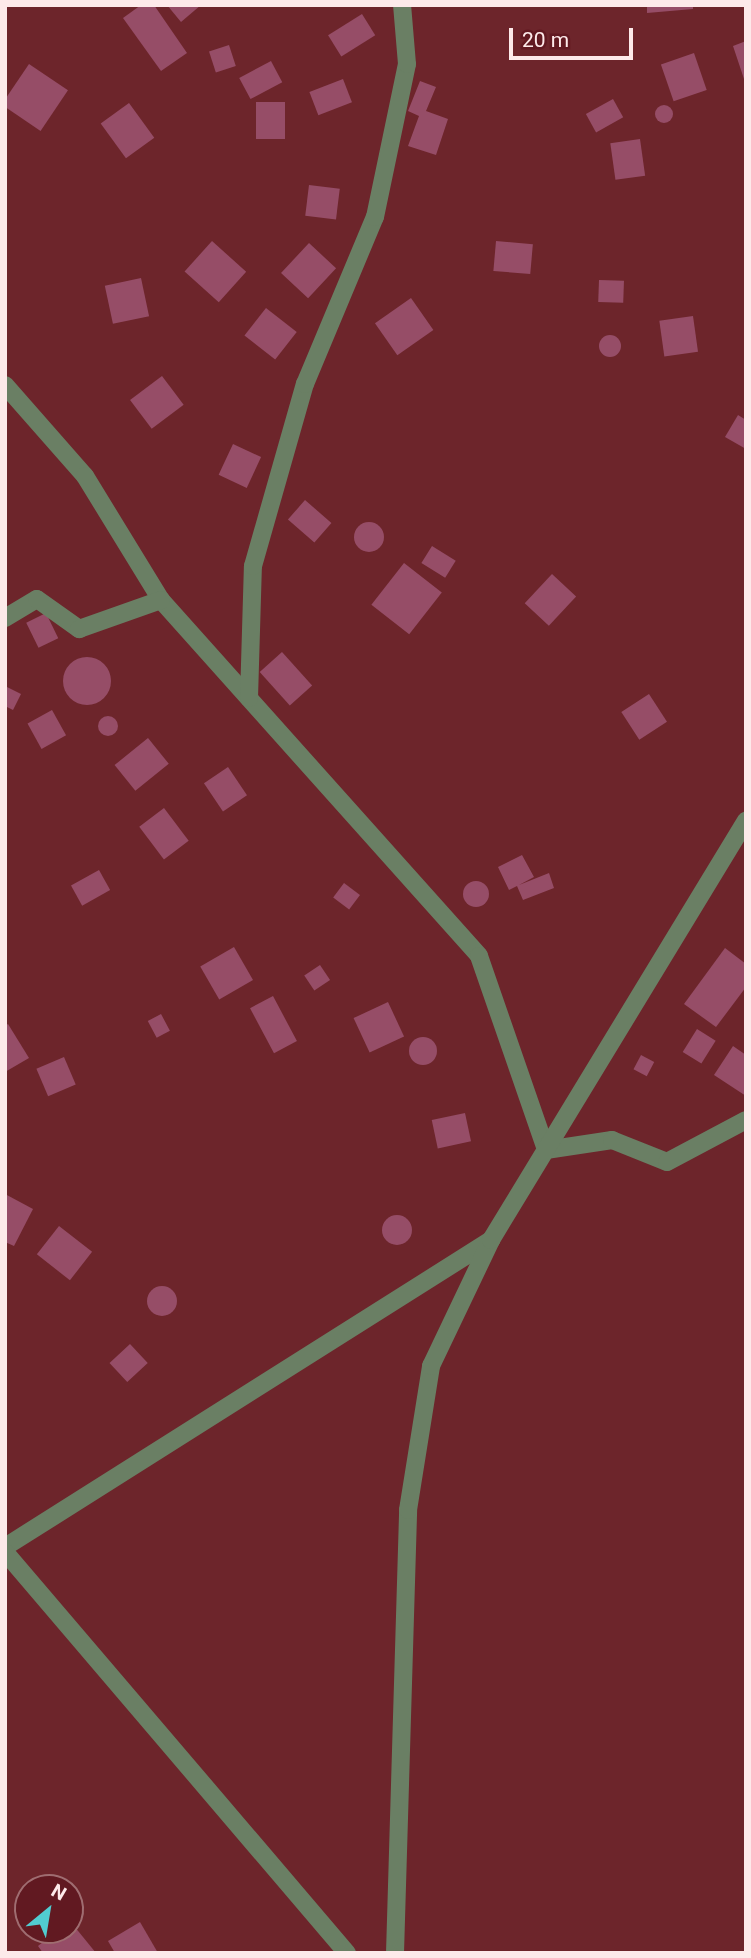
<!DOCTYPE html>
<style>
body{margin:0}
#map{position:relative;width:751px;height:1958px;overflow:hidden;background:#6d252b;font-family:Roboto,sans-serif}
div>[style]{position:absolute}
.building>*{inset:0;background:#964d67;transform-origin:0 0}
.round{border-radius:50%}
.street>*{height:18px;margin:-9px;padding:0 9px;transform-origin:9px;border-radius:9px;background:#6a7f64}
span{translate:-50% -50%;white-space:nowrap;text-align:center;line-height:1.15;-webkit-text-stroke:5px #611921;paint-order:stroke}
.frame{position:absolute;inset:0;border:7px solid #fdeaea;pointer-events:none}
.north{position:absolute;left:14px;top:1874px;width:70px;height:70px;box-sizing:border-box;background:#611921;border:2px solid #9f6d71;border-radius:50%;rotate:30deg;font-size:19px;font-weight:700;line-height:28px;text-align:center;color:#fdeaea}
.north::after{content:'';display:block;margin:auto;width:24px;height:32px;background:#51ccd1;clip-path:polygon(50% 0,100% 100%,50% 72%,0 100%)}
.scale{position:absolute;left:509px;top:28px;width:124px;height:32px;box-sizing:border-box;border:4px solid #fdeaea;border-top:0;padding-left:9px;font-size:21px;line-height:24px;white-space:nowrap;color:#fdeaea;-webkit-text-stroke:5px #611921;paint-order:stroke}
</style>
<div id="map">
<div class="building">
<i style="clip-path:polygon(141px 5px,154px 5px,187px 53px,161px 71px,123px 18px)"></i>
<i style="clip-path:polygon(167px 5px,201px 5px,181px 22px)"></i>
<i style="clip-path:polygon(647px 5px,693px 5px,693px 9px,647px 13px)"></i>
<i style="left:362px;top:14px;width:25px;height:40px;rotate:58deg"></i>
<i style="clip-path:polygon(746px 41px,746px 82px,745px 82px,733px 46px)"></i>
<i style="left:229px;top:45px;width:22px;height:21px;rotate:72deg"></i>
<i style="left:694px;top:53px;width:39px;height:35px;rotate:71deg"></i>
<i style="left:271px;top:61px;width:24px;height:36px;rotate:62deg"></i>
<i style="left:29px;top:64px;width:47px;height:49px;rotate:34deg"></i>
<i style="left:343px;top:79px;width:25px;height:36px;rotate:69deg"></i>
<i style="clip-path:polygon(420px 81px,436px 87px,426px 111px,448px 119px,436px 155px,408px 146px,419px 116px,408px 111px)"></i>
<i style="left:613px;top:99px;width:21px;height:31px;rotate:61deg"></i>
<i style="left:256px;top:102px;width:29px;height:37px"></i>
<i style="left:129px;top:103px;width:43px;height:35px;rotate:54deg"></i>
<i class="round" style="left:655px;top:105px;width:18px;height:18px"></i>
<i style="left:640px;top:139px;width:37px;height:30px;rotate:82deg"></i>
<i style="left:309px;top:185px;width:31px;height:31px;rotate:7deg"></i>
<i style="left:212px;top:241px;width:46px;height:41px;rotate:42deg"></i>
<i style="left:496px;top:241px;width:37px;height:30px;rotate:5deg"></i>
<i style="left:309px;top:243px;width:37px;height:41px;rotate:43deg"></i>
<i style="left:141px;top:278px;width:39px;height:37px;rotate:78deg"></i>
<i style="left:599px;top:280px;width:25px;height:22px;rotate:2deg"></i>
<i style="left:411px;top:298px;width:39px;height:44px;rotate:55deg"></i>
<i style="left:266px;top:308px;width:39px;height:35px;rotate:38deg"></i>
<i style="left:693px;top:316px;width:36px;height:34px;rotate:82deg"></i>
<i class="round" style="left:599px;top:335px;width:22px;height:22px"></i>
<i style="left:162px;top:376px;width:36px;height:40px;rotate:53deg"></i>
<i style="clip-path:polygon(738px 415px,746px 420px,746px 449px,725px 437px)"></i>
<i style="left:233px;top:444px;width:31px;height:34px;rotate:25deg"></i>
<i style="left:305px;top:500px;width:35px;height:26px;rotate:41deg"></i>
<i class="round" style="left:354px;top:522px;width:30px;height:30px"></i>
<i style="left:432px;top:546px;width:28px;height:20px;rotate:32deg"></i>
<i style="left:404px;top:563px;width:48px;height:53px;rotate:38deg"></i>
<i style="left:552px;top:574px;width:33px;height:40px;rotate:43deg"></i>
<i style="left:46px;top:613px;width:28px;height:22px;rotate:64deg"></i>
<i style="left:282px;top:652px;width:45px;height:30px;rotate:48deg"></i>
<i class="round" style="left:63px;top:657px;width:48px;height:48px"></i>
<i style="clip-path:polygon(5px 686px,21px 694px,13px 710px,5px 706px)"></i>
<i style="left:649px;top:694px;width:33px;height:33px;rotate:57deg"></i>
<i style="left:52px;top:710px;width:29px;height:28px;rotate:61deg"></i>
<i class="round" style="left:98px;top:716px;width:20px;height:20px"></i>
<i style="left:148px;top:738px;width:33px;height:43px;rotate:51deg"></i>
<i style="left:228px;top:767px;width:34px;height:29px;rotate:56deg"></i>
<i style="left:164px;top:808px;width:41px;height:31px;rotate:53deg"></i>
<i style="clip-path:polygon(522px 855px,534px 877px,519px 885px,549px 873px,554px 888px,523px 900px,517px 886px,509px 890px,498px 867px)"></i>
<i style="left:99px;top:870px;width:23px;height:32px;rotate:61deg"></i>
<i class="round" style="left:463px;top:881px;width:26px;height:26px"></i>
<i style="left:344px;top:883px;width:20px;height:18px;rotate:37deg"></i>
<i style="left:234px;top:947px;width:38px;height:39px;rotate:60deg"></i>
<i style="clip-path:polygon(725px 948px,746px 964px,746px 987px,716px 1027px,684px 1004px)"></i>
<i style="left:320px;top:965px;width:18px;height:19px;rotate:56deg"></i>
<i style="left:273px;top:996px;width:51px;height:26px;rotate:62deg"></i>
<i style="left:388px;top:1002px;width:38px;height:38px;rotate:65deg"></i>
<i style="left:161px;top:1014px;width:19px;height:15px;rotate:62deg"></i>
<i style="clip-path:polygon(8px 1024px,29px 1058px,5px 1072px,5px 1026px)"></i>
<i style="left:697px;top:1029px;width:22px;height:27px;rotate:32deg"></i>
<i class="round" style="left:409px;top:1037px;width:28px;height:28px"></i>
<i style="clip-path:polygon(733px 1046px,746px 1055px,746px 1096px,714px 1075px)"></i>
<i style="left:641px;top:1055px;width:15px;height:16px;rotate:28deg"></i>
<i style="left:64px;top:1057px;width:30px;height:30px;rotate:67deg"></i>
<i style="left:465px;top:1113px;width:29px;height:34px;rotate:78deg"></i>
<i style="clip-path:polygon(5px 1194px,33px 1209px,14px 1246px,5px 1242px)"></i>
<i class="round" style="left:382px;top:1215px;width:30px;height:30px"></i>
<i style="left:59px;top:1226px;width:42px;height:36px;rotate:38deg"></i>
<i class="round" style="left:147px;top:1286px;width:30px;height:30px"></i>
<i style="left:130px;top:1344px;width:26px;height:28px;rotate:47deg"></i>
<i style="clip-path:polygon(70px 1921px,96px 1953px,43px 1953px,38px 1946px,58px 1930px,70px 1930px)"></i>
<i style="clip-path:polygon(140px 1922px,158px 1953px,115px 1953px,108px 1941px)"></i>
</div>
<div class="street">
<i style="left:5px;top:385px;width:121px;rotate:48.7deg"></i>
<i style="left:85px;top:476px;width:145px;rotate:58.5deg"></i>
<i style="left:161px;top:600px;width:477px;rotate:48.2deg"></i>
<i style="left:479px;top:956px;width:205px;rotate:70.9deg"></i>
<i style="left:546px;top:1150px;width:67px;rotate:-8.6deg"></i>
<i style="left:612px;top:1140px;width:59px;rotate:21.8deg"></i>
<i style="left:667px;top:1162px;width:89px;rotate:-28deg"></i>
<i style="left:5px;top:618px;width:37px;rotate:-31deg"></i>
<i style="left:37px;top:599px;width:52px;rotate:35.5deg"></i>
<i style="left:79px;top:629px;width:87px;rotate:-19.5deg"></i>
<i style="left:249px;top:698px;width:132px;rotate:-88.3deg"></i>
<i style="left:253px;top:566px;width:189px;rotate:-74.1deg"></i>
<i style="left:305px;top:384px;width:181px;rotate:-67.3deg"></i>
<i style="left:375px;top:217px;width:156px;rotate:-78.2deg"></i>
<i style="left:407px;top:64px;width:59px;rotate:-94.8deg"></i>
<i style="left:5px;top:1547px;width:575px;rotate:-32.28deg"></i>
<i style="left:5px;top:1552px;width:527px;rotate:49.54deg"></i>
<i style="left:395px;top:1953px;width:443px;rotate:-88.3deg"></i>
<i style="left:408px;top:1510px;width:146px;rotate:-80.9deg"></i>
<i style="left:431px;top:1366px;width:140px;rotate:-64.5deg"></i>
<i style="left:491px;top:1240px;width:491px;rotate:-58.7deg"></i>
</div>
<div class="frame"></div>
<div class="north">N</div>
<div class="scale">20 m</div>
</div>
